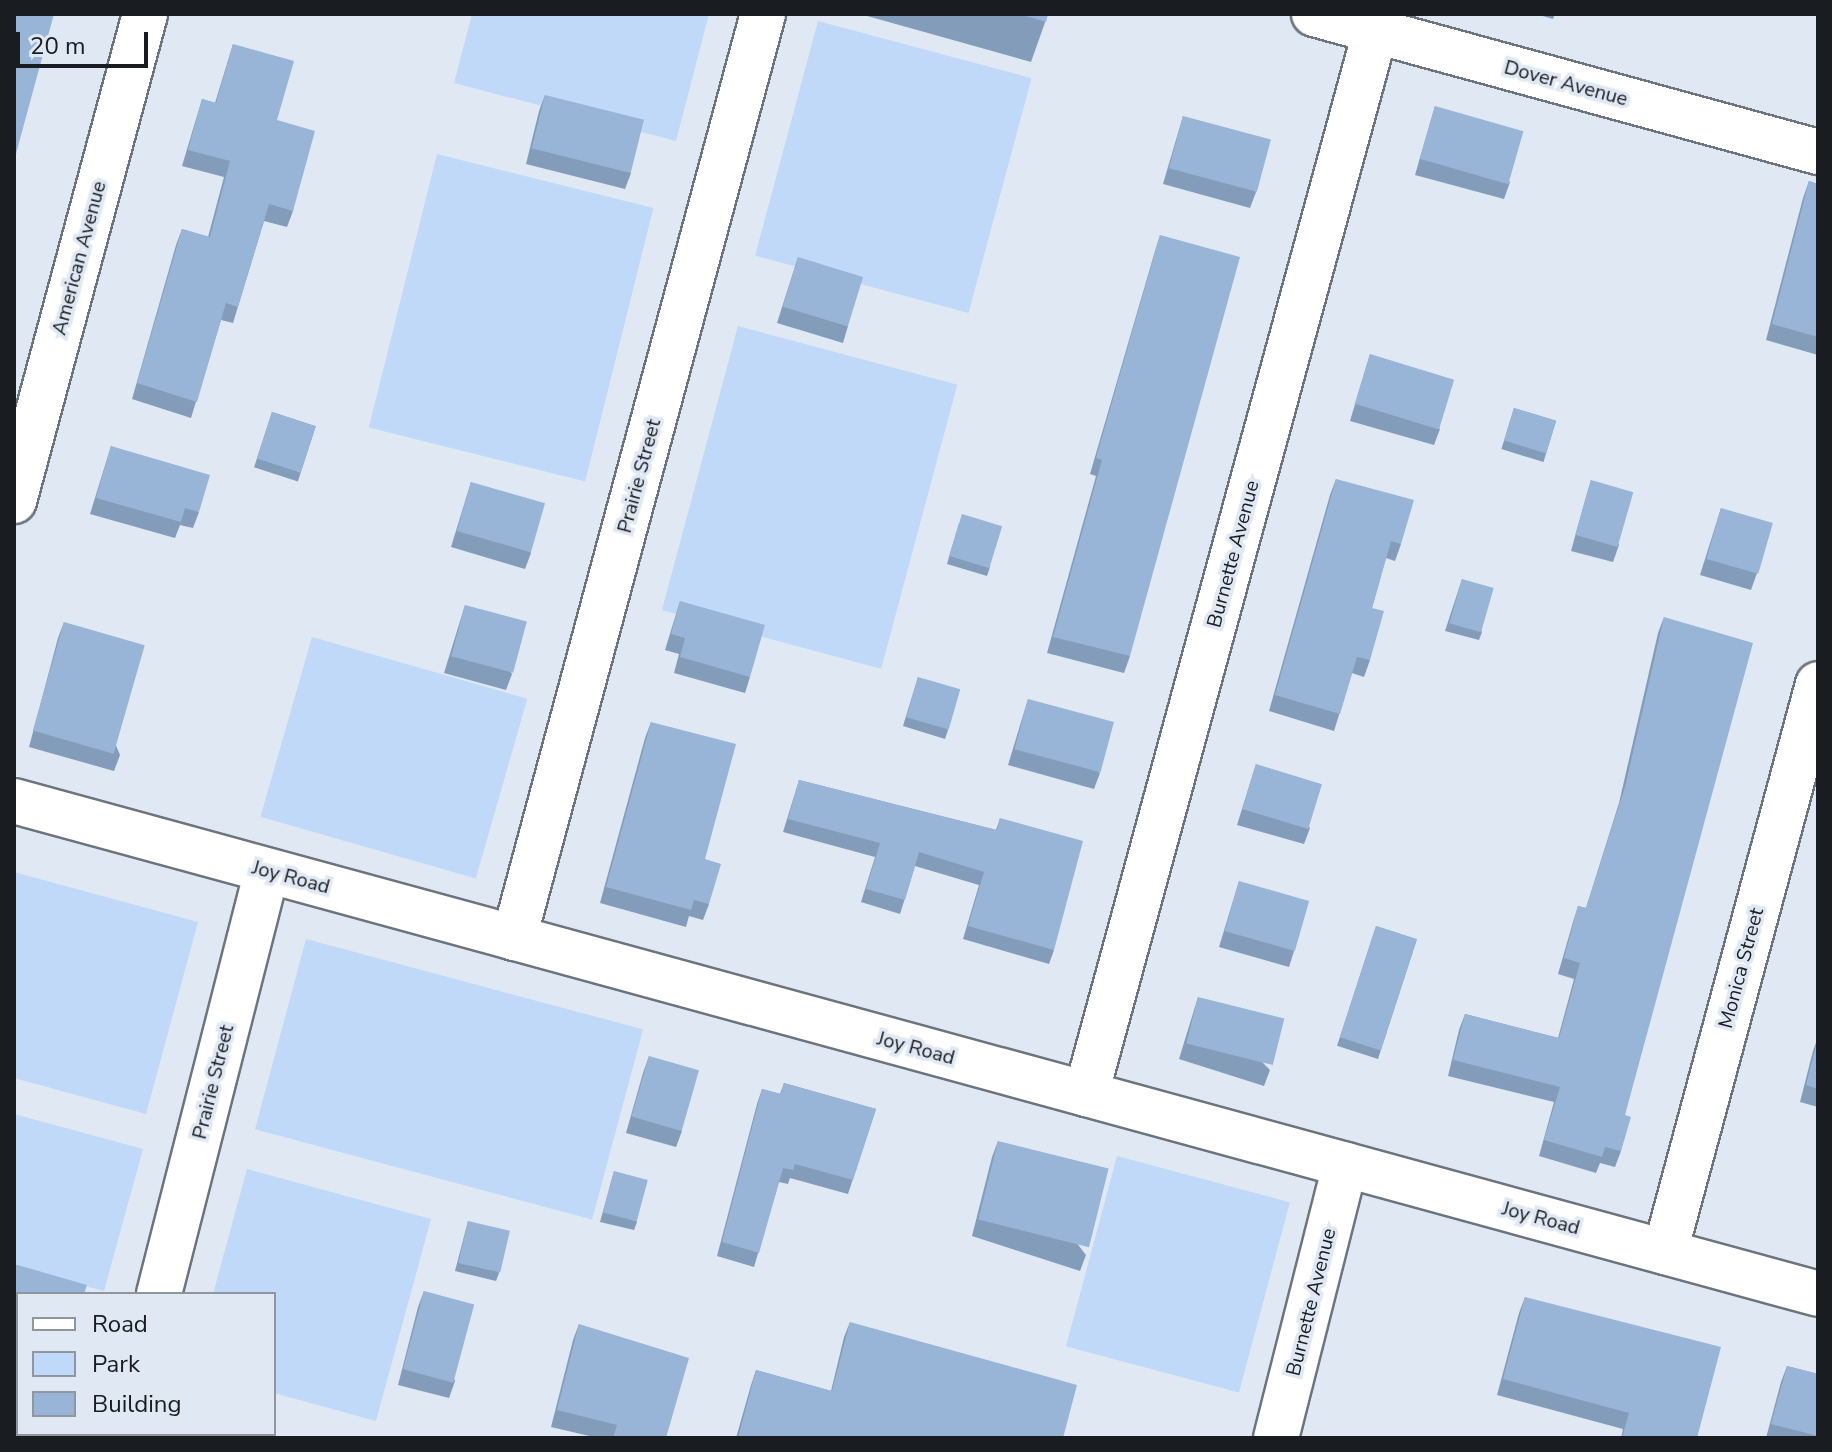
<!DOCTYPE html>
<style>
body{margin:0}
#map{position:relative;width:1832px;height:1452px;overflow:hidden;background:#dfe8f3;font-family:"Nunito Sans",sans-serif}
div>[style]{position:absolute}
.green>*{inset:0;background:#c0d9f9;transform-origin:0 0}
.roads{filter:drop-shadow(2px 0 #6c747e) drop-shadow(-2px 0 #6c747e) drop-shadow(0 2px #6c747e) drop-shadow(0 -2px #6c747e)}
.minor>*{height:44px;margin:-22px;padding:0 22px;transform-origin:22px;border-radius:22px;background:#fff}
.wall>*{inset:0;background:#839cba;transform-origin:0 0}
.building>*{inset:0;background:#98b5d8;transform-origin:0 0}
span{translate:-50% -50%;white-space:nowrap;text-align:center;line-height:1.15;-webkit-text-stroke:7px #dfe8f3;paint-order:stroke}
.street-label{font-size:20px;color:#191c20}
.frame{position:absolute;inset:0;border:16px solid #191c20;pointer-events:none}
.legend{position:absolute;left:16px;top:1292px;width:260px;height:144px;box-sizing:border-box;background:#dfe8f3;border:2px solid #90969f;margin:0;padding:10px 14px;list-style:none;font-size:24px;color:#191c20}
.legend li{display:flex;align-items:center;gap:16px;height:40px}
.legend b{width:40px;border:2px solid #90969f}
.scale{position:absolute;left:16px;top:32px;width:132px;height:36px;box-sizing:border-box;border:4px solid #191c20;border-top:0;padding-left:10px;font-size:24px;line-height:28px;white-space:nowrap;color:#191c20;-webkit-text-stroke:6px #dfe8f3;paint-order:stroke}
</style>
<div id="map">
<div class="green">
<i style="clip-path:polygon(472px 14px,709px 14px,676px 141px,454px 83px)"></i>
<i style="left:818px;top:21px;width:221px;height:243px;rotate:15deg"></i>
<i style="left:437px;top:154px;width:223px;height:282px;rotate:14deg"></i>
<i style="left:738px;top:326px;width:227px;height:294px;rotate:15deg"></i>
<i style="left:312px;top:637px;width:224px;height:187px;rotate:16deg"></i>
<i style="clip-path:polygon(14px 872px,198px 922px,146px 1114px,14px 1078px)"></i>
<i style="left:306px;top:939px;width:349px;height:197px;rotate:15deg"></i>
<i style="clip-path:polygon(14px 1114px,143px 1149px,104px 1291px,14px 1267px)"></i>
<i style="left:1117px;top:1156px;width:179px;height:197px;rotate:15deg"></i>
<i style="clip-path:polygon(247px 1169px,431px 1219px,376px 1421px,274px 1393px,274px 1294px,213px 1294px)"></i>
</div>
<div class="roads">
<div class="minor">
<i style="left:1314px;top:14px;width:523px;rotate:15.31deg"></i>
<i style="left:14px;top:501px;width:504px;rotate:-74.94deg"></i>
<i style="left:14px;top:801px;width:1870px;rotate:15.28deg"></i>
<i style="left:514px;top:938px;width:957px;rotate:-74.92deg"></i>
<i style="left:1086px;top:1094px;width:1119px;rotate:-74.77deg"></i>
<i style="left:1665px;top:1252px;width:588px;rotate:-74.92deg"></i>
<i style="left:159px;top:1294px;width:437px;rotate:-75.7deg"></i>
<i style="left:221px;top:1434px;width:15px;rotate:16deg"></i>
<i style="left:121px;top:1438px;width:4px;rotate:-76deg"></i>
<i style="left:1276px;top:1438px;width:282px;rotate:-75.8deg"></i>
</div>
</div>
<div class="wall">
<i style="clip-path:polygon(860px 14px,1048px 14px,1031px 62px)"></i>
<i style="clip-path:polygon(1536px 14px,1555px 14px,1553px 19px)"></i>
<i style="clip-path:polygon(233px 44px,277px 120px,293px 211px,287px 227px,264px 221px,233px 323px,221px 320px,191px 418px,132px 399px,176px 245px,182px 229px,208px 237px,224px 177px,182px 166px,202px 99px,215px 103px)"></i>
<i style="clip-path:polygon(545px 95px,631px 173px,625px 189px,526px 164px,539px 111px)"></i>
<i style="clip-path:polygon(1435px 106px,1510px 182px,1504px 199px,1415px 175px,1430px 123px)"></i>
<i style="clip-path:polygon(1183px 116px,1256px 192px,1250px 208px,1163px 184px)"></i>
<i style="clip-path:polygon(1809px 181px,1818px 184px,1818px 355px,1766px 340px,1803px 198px)"></i>
<i style="clip-path:polygon(1160px 235px,1130px 656px,1124px 673px,1047px 653px,1096px 476px,1090px 474px,1155px 251px)"></i>
<i style="clip-path:polygon(798px 257px,848px 326px,843px 343px,777px 323px)"></i>
<i style="clip-path:polygon(1370px 354px,1440px 429px,1434px 445px,1350px 421px)"></i>
<i style="left:1514px;top:408px;width:44px;height:43px;rotate:17deg"></i>
<i style="left:272px;top:412px;width:46px;height:58px;rotate:18deg"></i>
<i style="clip-path:polygon(111px 446px,199px 512px,193px 528px,180px 525px,175px 538px,90px 514px)"></i>
<i style="clip-path:polygon(1336px 479px,1401px 544px,1395px 561px,1386px 558px,1372px 608px,1370px 660px,1364px 677px,1352px 673px,1334px 731px,1269px 711px,1330px 495px)"></i>
<i style="clip-path:polygon(1591px 480px,1619px 545px,1613px 562px,1571px 551px,1586px 497px)"></i>
<i style="clip-path:polygon(471px 482px,531px 553px,525px 569px,451px 547px)"></i>
<i style="clip-path:polygon(1721px 508px,1757px 573px,1751px 590px,1700px 575px)"></i>
<i style="clip-path:polygon(959px 523px,990px 567px,987px 576px,947px 564px)"></i>
<i style="clip-path:polygon(1462px 579px,1482px 632px,1479px 640px,1445px 631px)"></i>
<i style="clip-path:polygon(680px 601px,750px 677px,745px 693px,674px 673px,679px 654px,665px 650px)"></i>
<i style="clip-path:polygon(465px 605px,512px 674px,506px 690px,444px 673px)"></i>
<i style="clip-path:polygon(1664px 617px,1625px 1115px,1621px 1151px,1615px 1167px,1600px 1163px,1596px 1173px,1539px 1156px,1554px 1102px,1448px 1076px,1459px 1030px,1465px 1014px,1558px 1038px,1574px 979px,1558px 974px,1573px 922px,1578px 906px,1586px 908px,1619px 803px,1658px 633px)"></i>
<i style="clip-path:polygon(64px 622px,120px 755px,114px 771px,29px 747px,58px 638px)"></i>
<i style="clip-path:polygon(918px 677px,948px 730px,945px 739px,903px 726px)"></i>
<i style="clip-path:polygon(1028px 699px,1100px 773px,1094px 789px,1008px 765px)"></i>
<i style="clip-path:polygon(651px 722px,705px 859px,709px 904px,703px 920px,689px 916px,686px 927px,600px 903px,645px 738px)"></i>
<i style="clip-path:polygon(1256px 764px,1310px 828px,1304px 844px,1237px 825px)"></i>
<i style="clip-path:polygon(799px 780px,996px 830px,1000px 818px,1054px 950px,1049px 964px,963px 939px,979px 885px,915px 866px,900px 914px,861px 902px,875px 857px,783px 832px)"></i>
<i style="clip-path:polygon(1239px 881px,1294px 951px,1289px 967px,1219px 947px)"></i>
<i style="left:1376px;top:926px;width:43px;height:126px;rotate:18deg"></i>
<i style="clip-path:polygon(1198px 997px,1270px 1070px,1264px 1086px,1179px 1059px)"></i>
<i style="clip-path:polygon(1818px 1037px,1818px 1107px,1800px 1102px,1813px 1051px)"></i>
<i style="clip-path:polygon(649px 1056px,682px 1131px,676px 1147px,626px 1133px,643px 1073px)"></i>
<i style="clip-path:polygon(784px 1083px,876px 1109px,848px 1194px,790px 1178px,788px 1184px,779px 1182px,754px 1267px,717px 1256px,757px 1104px,762px 1089px,780px 1094px)"></i>
<i style="clip-path:polygon(998px 1141px,1086px 1255px,1080px 1271px,972px 1236px,992px 1157px)"></i>
<i style="clip-path:polygon(614px 1171px,637px 1222px,634px 1230px,600px 1222px)"></i>
<i style="clip-path:polygon(468px 1221px,499px 1273px,496px 1281px,455px 1271px)"></i>
<i style="clip-path:polygon(14px 1264px,18px 1294px,18px 1334px,14px 1333px)"></i>
<i style="clip-path:polygon(424px 1291px,455px 1381px,449px 1398px,398px 1385px,418px 1307px)"></i>
<i style="clip-path:polygon(1525px 1297px,1697px 1438px,1621px 1438px,1623px 1429px,1497px 1395px,1519px 1313px)"></i>
<i style="clip-path:polygon(850px 1322px,1063px 1438px,736px 1438px,751px 1385px,756px 1370px,831px 1391px,844px 1337px)"></i>
<i style="clip-path:polygon(579px 1324px,666px 1438px,598px 1438px,551px 1427px,573px 1340px)"></i>
<i style="clip-path:polygon(1787px 1366px,1818px 1374px,1818px 1438px,1766px 1438px,1781px 1382px)"></i>
</div>
<div class="building">
<i style="clip-path:polygon(14px 14px,54px 14px,14px 161px)"></i>
<i style="clip-path:polygon(1019px 14px,1048px 14px,1046px 22px)"></i>
<i style="clip-path:polygon(233px 44px,294px 61px,277px 120px,315px 131px,293px 211px,269px 204px,238px 307px,226px 303px,197px 402px,137px 383px,182px 229px,210px 237px,230px 161px,188px 150px,202px 99px,216px 103px)"></i>
<i style="left:545px;top:95px;width:102px;height:55px;rotate:14deg"></i>
<i style="left:1435px;top:106px;width:92px;height:55px;rotate:16deg"></i>
<i style="left:1183px;top:116px;width:91px;height:54px;rotate:15deg"></i>
<i style="clip-path:polygon(1809px 181px,1818px 184px,1818px 337px,1772px 324px)"></i>
<i style="clip-path:polygon(1160px 235px,1240px 257px,1130px 656px,1053px 637px,1102px 460px,1096px 458px)"></i>
<i style="left:798px;top:257px;width:68px;height:52px;rotate:17deg"></i>
<i style="left:1370px;top:354px;width:88px;height:52px;rotate:17deg"></i>
<i style="left:1514px;top:408px;width:44px;height:34px;rotate:17deg"></i>
<i style="left:272px;top:412px;width:46px;height:49px;rotate:18deg"></i>
<i style="clip-path:polygon(111px 446px,210px 475px,199px 512px,185px 508px,181px 522px,96px 498px)"></i>
<i style="clip-path:polygon(1336px 479px,1414px 500px,1401px 544px,1391px 541px,1372px 608px,1384px 611px,1370px 660px,1357px 657px,1340px 714px,1275px 695px)"></i>
<i style="left:1591px;top:480px;width:44px;height:57px;rotate:16deg"></i>
<i style="left:471px;top:482px;width:77px;height:51px;rotate:16deg"></i>
<i style="left:1721px;top:508px;width:54px;height:53px;rotate:16deg"></i>
<i style="left:962px;top:514px;width:42px;height:44px;rotate:17deg"></i>
<i style="left:1462px;top:579px;width:33px;height:46px;rotate:16deg"></i>
<i style="clip-path:polygon(680px 601px,765px 625px,750px 677px,680px 657px,685px 638px,671px 634px)"></i>
<i style="left:465px;top:605px;width:64px;height:53px;rotate:15deg"></i>
<i style="clip-path:polygon(1664px 617px,1753px 643px,1625px 1115px,1631px 1117px,1621px 1151px,1605px 1147px,1602px 1157px,1544px 1140px,1560px 1087px,1453px 1060px,1465px 1014px,1559px 1038px,1580px 963px,1564px 958px,1578px 906px,1586px 908px,1625px 787px)"></i>
<i style="left:64px;top:622px;width:84px;height:113px;rotate:16deg"></i>
<i style="left:918px;top:677px;width:44px;height:42px;rotate:16deg"></i>
<i style="left:1028px;top:699px;width:89px;height:52px;rotate:15deg"></i>
<i style="clip-path:polygon(651px 722px,736px 744px,705px 859px,721px 864px,709px 904px,694px 900px,691px 910px,606px 887px)"></i>
<i style="left:1256px;top:764px;width:69px;height:47px;rotate:17deg"></i>
<i style="clip-path:polygon(799px 780px,997px 830px,1000px 818px,1083px 841px,1054px 950px,968px 926px,984px 872px,919px 852px,905px 900px,866px 889px,880px 843px,788px 819px)"></i>
<i style="left:1239px;top:881px;width:73px;height:52px;rotate:16deg"></i>
<i style="left:1376px;top:926px;width:43px;height:117px;rotate:18deg"></i>
<i style="left:1198px;top:997px;width:89px;height:48px;rotate:14deg"></i>
<i style="clip-path:polygon(1818px 1038px,1818px 1089px,1806px 1085px)"></i>
<i style="left:649px;top:1056px;width:52px;height:63px;rotate:16deg"></i>
<i style="clip-path:polygon(784px 1083px,876px 1109px,853px 1180px,795px 1164px,793px 1170px,783px 1168px,759px 1253px,722px 1242px,762px 1089px,781px 1094px)"></i>
<i style="left:998px;top:1141px;width:114px;height:81px;rotate:14deg"></i>
<i style="left:614px;top:1171px;width:35px;height:43px;rotate:15deg"></i>
<i style="left:468px;top:1221px;width:43px;height:43px;rotate:13deg"></i>
<i style="clip-path:polygon(14px 1264px,87px 1285px,84px 1294px,18px 1294px,18px 1316px,14px 1315px)"></i>
<i style="left:424px;top:1291px;width:52px;height:81px;rotate:15deg"></i>
<i style="clip-path:polygon(1525px 1297px,1721px 1347px,1697px 1438px,1622px 1438px,1629px 1413px,1503px 1379px)"></i>
<i style="clip-path:polygon(850px 1322px,1077px 1385px,1063px 1438px,738px 1438px,756px 1370px,832px 1391px)"></i>
<i style="clip-path:polygon(579px 1324px,689px 1358px,666px 1438px,613px 1438px,617px 1425px,557px 1410px)"></i>
<i style="clip-path:polygon(1787px 1366px,1818px 1374px,1818px 1436px,1771px 1424px)"></i>
</div>
<div class="street-label">
<span style="left:1566px;top:83px;rotate:15deg">Dover Avenue</span>
<span style="left:79px;top:258px;rotate:-75deg">American Avenue</span>
<span style="left:639px;top:476px;rotate:-75deg">Prairie Street</span>
<span style="left:1233px;top:554px;rotate:-75deg">Burnette Avenue</span>
<span style="left:291px;top:877px;rotate:15deg">Joy Road</span>
<span style="left:1741px;top:968px;rotate:-75deg">Monica Street</span>
<span style="left:916px;top:1048px;rotate:15deg">Joy Road</span>
<span style="left:213px;top:1082px;rotate:-76deg">Prairie Street</span>
<span style="left:1541px;top:1218px;rotate:15deg">Joy Road</span>
<span style="left:1311px;top:1302px;rotate:-76deg">Burnette Avenue</span>
</div>
<div class="frame"></div>
<ul class="legend">
<li><b style="height:10px;background:#fff"></b>Road</li>
<li><b style="height:22px;background:#c0d9f9"></b>Park</li>
<li><b style="height:22px;background:#98b5d8"></b>Building</li>
</ul>
<div class="scale">20 m</div>
</div>
